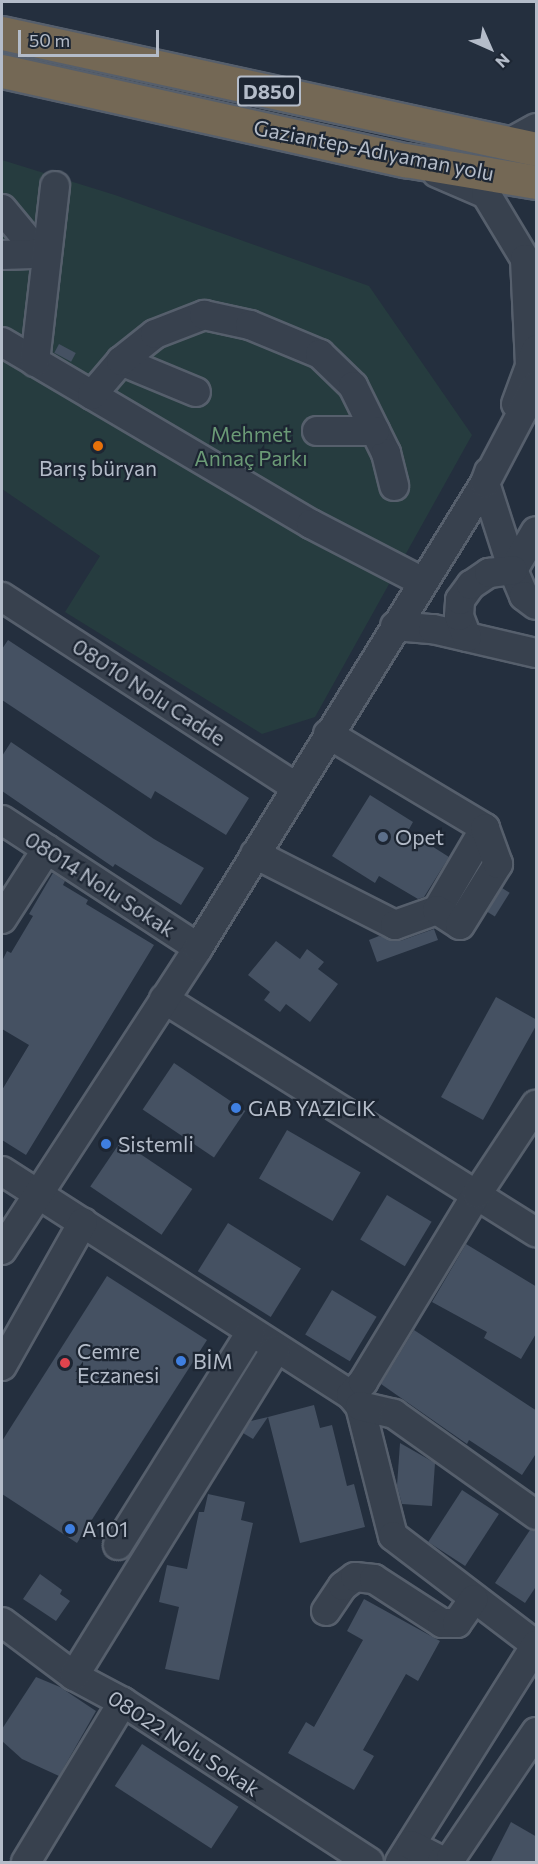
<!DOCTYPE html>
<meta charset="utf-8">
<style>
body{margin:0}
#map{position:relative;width:538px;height:1864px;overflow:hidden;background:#242f3e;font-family:Commissioner,sans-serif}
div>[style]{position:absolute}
.green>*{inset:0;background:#263c3f}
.building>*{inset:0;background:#455162;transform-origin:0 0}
.roads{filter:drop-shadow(2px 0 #565f6c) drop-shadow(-2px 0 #565f6c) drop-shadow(0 2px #565f6c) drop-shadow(0 -2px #565f6c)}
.minor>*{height:28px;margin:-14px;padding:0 14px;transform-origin:14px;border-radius:14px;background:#38414e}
.highway>*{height:33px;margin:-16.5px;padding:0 16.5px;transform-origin:16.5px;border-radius:16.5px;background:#746855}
.dots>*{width:16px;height:16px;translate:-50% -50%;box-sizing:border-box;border:3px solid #1d2633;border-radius:50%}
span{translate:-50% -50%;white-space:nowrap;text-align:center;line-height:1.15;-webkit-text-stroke:4.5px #1d2633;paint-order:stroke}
.shield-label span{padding:2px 4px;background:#1d2633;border:2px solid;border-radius:4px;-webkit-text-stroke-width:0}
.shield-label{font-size:20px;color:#b4bcc9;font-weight:700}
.street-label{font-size:21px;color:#b4bcc9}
.park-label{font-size:21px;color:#6b9a76}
.poi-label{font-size:21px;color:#b4bcc9}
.left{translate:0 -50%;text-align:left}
.frame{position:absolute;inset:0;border:3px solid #b4bcc9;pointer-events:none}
.north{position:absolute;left:460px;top:18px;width:60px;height:60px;-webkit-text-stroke:4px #1d2633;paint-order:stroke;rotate:135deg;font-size:16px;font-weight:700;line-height:24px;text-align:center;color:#b4bcc9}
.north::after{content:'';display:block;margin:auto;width:21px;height:27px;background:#b4bcc9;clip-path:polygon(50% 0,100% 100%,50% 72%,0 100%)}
.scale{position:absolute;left:18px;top:30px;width:141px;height:27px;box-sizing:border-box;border:3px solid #b4bcc9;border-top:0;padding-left:8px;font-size:18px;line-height:21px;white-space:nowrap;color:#b4bcc9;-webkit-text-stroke:4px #1d2633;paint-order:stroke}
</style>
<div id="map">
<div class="green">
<i style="clip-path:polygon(2px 160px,115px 195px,369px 286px,472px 435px,315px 717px,262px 734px,65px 612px,100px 556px,2px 489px)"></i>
</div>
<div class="building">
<i style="left:59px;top:344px;width:19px;height:10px;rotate:28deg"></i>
<i style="clip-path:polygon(8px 640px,249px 798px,226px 835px,155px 791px,151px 799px,2px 700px,2px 649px)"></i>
<i style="clip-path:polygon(11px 742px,154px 839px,204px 868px,181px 905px,115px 864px,113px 867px,2px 791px,2px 756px)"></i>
<i style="clip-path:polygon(370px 795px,413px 822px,408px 831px,449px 857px,424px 897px,418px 899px,379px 876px,375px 883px,332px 856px)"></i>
<i style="clip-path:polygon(53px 873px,65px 881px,63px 885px,88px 900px,86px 904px,154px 945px,26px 1155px,2px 1140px,2px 1090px,29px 1045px,2px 1029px,2px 961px,7px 951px,11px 953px,33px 916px,29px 914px)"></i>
<i style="left:502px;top:888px;width:9px;height:28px;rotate:32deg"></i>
<i style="clip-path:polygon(434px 929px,438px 940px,377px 962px,369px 940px,379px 936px,400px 941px)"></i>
<i style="clip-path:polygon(276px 941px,300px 959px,307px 949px,324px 962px,318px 969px,338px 984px,310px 1022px,286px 1004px,280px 1012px,264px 1000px,270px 992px,248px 975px)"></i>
<i style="clip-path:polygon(496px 997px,537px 1020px,537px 1024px,483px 1120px,441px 1097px)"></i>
<i style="left:174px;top:1063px;width:86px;height:56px;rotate:34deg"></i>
<i style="left:287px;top:1130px;width:85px;height:56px;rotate:30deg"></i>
<i style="left:121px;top:1141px;width:86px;height:55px;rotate:34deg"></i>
<i style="left:387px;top:1195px;width:52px;height:52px;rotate:31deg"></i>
<i style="left:228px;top:1223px;width:86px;height:57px;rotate:32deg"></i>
<i style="clip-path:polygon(466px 1244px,537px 1287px,537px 1332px,521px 1359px,484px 1338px,487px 1332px,432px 1302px)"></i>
<i style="clip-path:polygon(107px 1276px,207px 1340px,77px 1543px,2px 1494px,2px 1441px)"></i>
<i style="left:332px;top:1290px;width:52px;height:52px;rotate:31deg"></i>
<i style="clip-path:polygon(414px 1330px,537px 1411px,537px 1452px,522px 1475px,469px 1440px,467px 1444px,381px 1384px)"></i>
<i style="clip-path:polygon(314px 1405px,320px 1428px,332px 1425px,347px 1486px,354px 1484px,365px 1527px,300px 1543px,268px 1417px)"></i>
<i style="clip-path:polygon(268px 1417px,253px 1439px,243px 1433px,251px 1421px)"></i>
<i style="clip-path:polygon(400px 1443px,435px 1463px,432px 1506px,402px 1504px,397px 1486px)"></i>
<i style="left:462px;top:1490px;width:44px;height:62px;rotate:33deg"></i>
<i style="clip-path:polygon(208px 1494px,245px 1502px,241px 1520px,253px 1523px,219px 1680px,165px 1669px,179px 1607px,159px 1602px,167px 1565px,187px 1569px,199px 1512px,204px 1512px)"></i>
<i style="clip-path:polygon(530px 1530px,537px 1531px,537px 1585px,525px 1603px,495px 1583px)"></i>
<i style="clip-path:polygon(40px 1574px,62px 1590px,60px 1594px,70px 1601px,56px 1621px,23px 1599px)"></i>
<i style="clip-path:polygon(364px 1599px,440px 1641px,418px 1681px,406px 1674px,363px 1750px,374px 1756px,354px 1790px,288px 1753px,306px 1722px,314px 1727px,363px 1640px,347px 1631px)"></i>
<i style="clip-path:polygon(36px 1677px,60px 1687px,96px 1711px,59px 1776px,22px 1759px,2px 1741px,2px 1729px)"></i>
<i style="left:142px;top:1744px;width:115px;height:50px;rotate:33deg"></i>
<i style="clip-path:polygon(511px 1822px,537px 1837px,537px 1863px,490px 1863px)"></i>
</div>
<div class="roads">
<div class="minor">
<i style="left:509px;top:143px;width:31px;rotate:-29deg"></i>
<i style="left:437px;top:173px;width:53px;rotate:23.2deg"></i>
<i style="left:486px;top:194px;width:76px;rotate:59deg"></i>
<i style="left:525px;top:259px;width:108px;rotate:87.3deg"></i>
<i style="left:2px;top:209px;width:69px;rotate:50.3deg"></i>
<i style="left:2px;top:255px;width:37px;rotate:-2deg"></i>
<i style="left:2px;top:342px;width:359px;rotate:30.5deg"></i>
<i style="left:311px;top:524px;width:126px;rotate:27.4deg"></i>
<i style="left:121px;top:361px;width:81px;rotate:22.5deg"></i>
<i style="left:35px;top:362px;width:177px;rotate:-83.5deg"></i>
<i style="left:92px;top:395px;width:45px;rotate:-49.5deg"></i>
<i style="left:121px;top:361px;width:43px;rotate:-38.5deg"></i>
<i style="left:155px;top:334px;width:53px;rotate:-21.2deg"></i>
<i style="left:204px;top:315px;width:47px;rotate:12.3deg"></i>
<i style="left:250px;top:325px;width:76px;rotate:22.5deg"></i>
<i style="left:320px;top:354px;width:46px;rotate:44.1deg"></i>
<i style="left:353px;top:386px;width:75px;rotate:63.8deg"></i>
<i style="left:386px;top:453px;width:34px;rotate:76deg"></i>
<i style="left:516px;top:404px;width:58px;rotate:-69.7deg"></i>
<i style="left:317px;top:431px;width:58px"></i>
<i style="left:489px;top:472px;width:12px;rotate:110deg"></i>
<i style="left:485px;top:483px;width:91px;rotate:72.2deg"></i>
<i style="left:513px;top:570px;width:28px;rotate:67deg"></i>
<i style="left:524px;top:596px;width:15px;rotate:37deg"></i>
<i style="left:513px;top:570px;width:45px;rotate:-59.5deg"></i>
<i style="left:2px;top:597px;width:350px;rotate:32.9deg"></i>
<i style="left:395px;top:626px;width:38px;rotate:5deg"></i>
<i style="left:433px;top:629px;width:106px;rotate:13.1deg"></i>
<i style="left:467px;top:637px;width:22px;rotate:-111deg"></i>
<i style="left:459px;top:616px;width:16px;rotate:-86deg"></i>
<i style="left:460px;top:600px;width:19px;rotate:-54deg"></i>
<i style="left:471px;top:585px;width:22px;rotate:-34deg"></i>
<i style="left:489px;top:573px;width:24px;rotate:-7deg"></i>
<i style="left:2px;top:820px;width:234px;rotate:33.1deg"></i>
<i style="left:255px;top:854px;width:157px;rotate:26.9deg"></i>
<i style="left:395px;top:925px;width:45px;rotate:-19.7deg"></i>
<i style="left:437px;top:910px;width:95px;rotate:-59.7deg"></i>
<i style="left:485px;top:828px;width:183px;rotate:-149.1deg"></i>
<i style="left:437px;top:910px;width:27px;rotate:33deg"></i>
<i style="left:460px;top:925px;width:72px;rotate:-58.1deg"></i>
<i style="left:498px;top:864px;width:38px;rotate:-110deg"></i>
<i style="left:2px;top:919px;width:83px;rotate:-57.3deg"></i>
<i style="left:164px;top:999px;width:439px;rotate:32.1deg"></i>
<i style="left:2px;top:1171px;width:415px;rotate:32.7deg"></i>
<i style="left:351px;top:1395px;width:14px;rotate:51deg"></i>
<i style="left:360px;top:1406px;width:134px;rotate:75.8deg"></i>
<i style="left:393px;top:1536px;width:180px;rotate:37.3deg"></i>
<i style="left:536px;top:1645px;width:256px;rotate:122.1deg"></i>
<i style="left:2px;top:1250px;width:360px;rotate:-57deg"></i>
<i style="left:198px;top:948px;width:546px;rotate:-58.32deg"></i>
<i style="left:485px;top:483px;width:110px;rotate:-62.3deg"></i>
<i style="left:2px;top:1366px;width:165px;rotate:-60.6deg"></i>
<i style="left:351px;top:1395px;width:18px;rotate:-47deg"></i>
<i style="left:363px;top:1382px;width:220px;rotate:-58.8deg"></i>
<i style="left:477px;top:1194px;width:107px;rotate:-56.5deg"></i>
<i style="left:360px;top:1406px;width:35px;rotate:13deg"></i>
<i style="left:394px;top:1414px;width:174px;rotate:35.4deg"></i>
<i style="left:118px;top:1545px;width:251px;rotate:-58deg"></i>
<i style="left:326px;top:1611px;width:30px;rotate:-56deg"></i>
<i style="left:343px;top:1586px;width:15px;rotate:-37deg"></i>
<i style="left:355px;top:1577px;width:19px;rotate:6deg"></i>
<i style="left:374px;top:1579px;width:81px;rotate:32.9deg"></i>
<i style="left:442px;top:1623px;width:15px"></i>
<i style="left:457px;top:1623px;width:29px;rotate:-55deg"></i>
<i style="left:2px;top:1622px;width:90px;rotate:36.9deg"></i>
<i style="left:74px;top:1676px;width:55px;rotate:28deg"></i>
<i style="left:123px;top:1702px;width:293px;rotate:33deg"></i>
<i style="left:74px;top:1676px;width:384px;rotate:-58.3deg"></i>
<i style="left:411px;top:1845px;width:35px;rotate:27deg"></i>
<i style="left:442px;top:1861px;width:9px;rotate:-18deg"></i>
<i style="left:451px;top:1858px;width:152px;rotate:-56deg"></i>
<i style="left:26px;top:1862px;width:187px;rotate:-58.8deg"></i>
</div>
<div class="highway">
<i style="left:2px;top:33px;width:546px;rotate:12.26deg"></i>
<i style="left:2px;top:71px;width:413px;rotate:12.5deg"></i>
<i style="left:405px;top:160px;width:133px;rotate:9.5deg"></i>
</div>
</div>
<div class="dots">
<i style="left:98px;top:446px;background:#e8710a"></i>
<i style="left:383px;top:837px;background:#5c6f8a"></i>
<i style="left:236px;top:1108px;background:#3f7fe0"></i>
<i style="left:106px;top:1144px;background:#3f7fe0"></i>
<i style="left:181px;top:1361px;background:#3f7fe0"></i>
<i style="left:65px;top:1363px;background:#e0444e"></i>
<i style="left:70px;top:1529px;background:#3f7fe0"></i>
</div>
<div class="shield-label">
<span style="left:269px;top:91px">D850</span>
</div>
<div class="street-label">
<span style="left:374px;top:150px;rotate:11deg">Gaziantep-Adıyaman yolu</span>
<span style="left:149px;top:692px;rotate:33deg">08010 Nolu Cadde</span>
<span style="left:100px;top:884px;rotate:33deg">08014 Nolu Sokak</span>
<span style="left:184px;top:1743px;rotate:33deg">08022 Nolu Sokak</span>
</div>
<div class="park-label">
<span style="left:251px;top:446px">Mehmet<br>Annaç Parkı</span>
</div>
<div class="poi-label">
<span style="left:98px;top:468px">Barış büryan</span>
<span class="left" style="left:395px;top:837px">Opet</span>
<span class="left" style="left:248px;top:1108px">GAB YAZICIK</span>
<span class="left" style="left:118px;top:1144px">Sistemli</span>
<span class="left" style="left:77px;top:1363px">Cemre<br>Eczanesi</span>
<span class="left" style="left:193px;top:1361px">BİM</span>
<span class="left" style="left:82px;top:1529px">A101</span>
</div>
<div class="frame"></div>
<div class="north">N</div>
<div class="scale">50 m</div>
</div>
